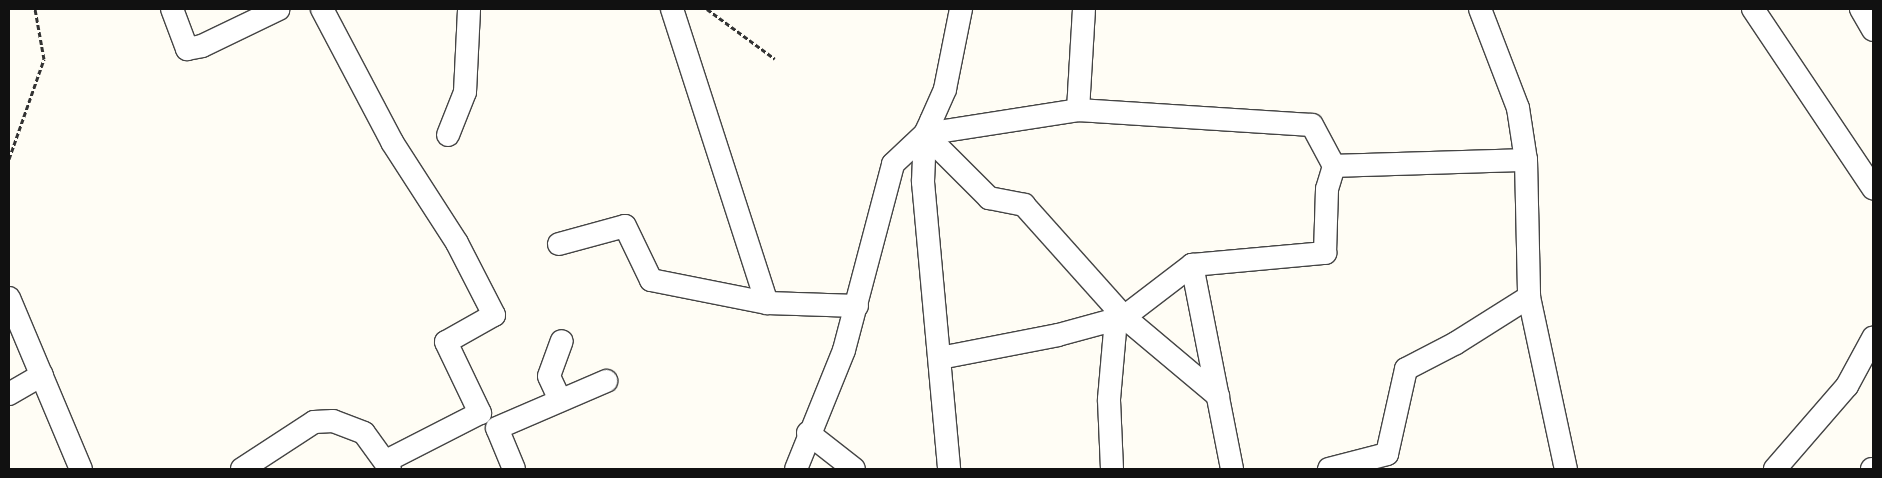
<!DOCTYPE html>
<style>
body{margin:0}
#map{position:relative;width:1882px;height:478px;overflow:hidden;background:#fffdf5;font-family:"Zilla Slab",serif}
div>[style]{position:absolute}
.path>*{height:3px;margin-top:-1.5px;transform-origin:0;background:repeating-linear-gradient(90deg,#333 0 5px,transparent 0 7.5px)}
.roads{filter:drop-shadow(1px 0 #444) drop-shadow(-1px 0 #444) drop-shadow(0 1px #444) drop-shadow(0 -1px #444)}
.street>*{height:22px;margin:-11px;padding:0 11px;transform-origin:11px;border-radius:11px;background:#fff}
span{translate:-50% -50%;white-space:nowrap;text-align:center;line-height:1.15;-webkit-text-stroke:5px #fff;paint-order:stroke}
.frame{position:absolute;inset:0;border:10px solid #111;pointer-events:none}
</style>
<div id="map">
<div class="path">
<i style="left:707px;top:9px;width:84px;rotate:36.3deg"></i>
<i style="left:9px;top:159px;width:106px;rotate:-70.7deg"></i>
<i style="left:44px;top:59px;width:51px;rotate:-100.2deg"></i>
</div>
<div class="roads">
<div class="street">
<i style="left:172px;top:9px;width:43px;rotate:69.4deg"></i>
<i style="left:187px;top:49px;width:15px;rotate:-11deg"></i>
<i style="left:202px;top:46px;width:85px;rotate:-25.7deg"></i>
<i style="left:322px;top:9px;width:150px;rotate:62.2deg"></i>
<i style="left:392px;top:142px;width:120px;rotate:57.2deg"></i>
<i style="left:457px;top:243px;width:81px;rotate:62.8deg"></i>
<i style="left:494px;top:315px;width:55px;rotate:150.6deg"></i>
<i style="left:446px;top:342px;width:79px;rotate:64.4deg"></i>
<i style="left:480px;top:413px;width:106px;rotate:152.9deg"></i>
<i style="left:672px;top:9px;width:309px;rotate:72.1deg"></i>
<i style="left:1480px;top:9px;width:106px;rotate:69deg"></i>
<i style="left:1518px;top:108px;width:53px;rotate:81.3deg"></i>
<i style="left:1526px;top:160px;width:137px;rotate:88.7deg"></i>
<i style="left:1529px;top:297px;width:176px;rotate:77.9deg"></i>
<i style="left:1753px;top:9px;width:216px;rotate:56.2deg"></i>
<i style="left:1861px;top:9px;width:24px;rotate:60deg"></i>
<i style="left:1078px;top:110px;width:101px;rotate:-86.6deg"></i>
<i style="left:925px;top:134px;width:155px;rotate:-8.9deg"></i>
<i style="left:1078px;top:110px;width:234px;rotate:3.7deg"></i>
<i style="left:1312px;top:125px;width:47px;rotate:61.8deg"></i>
<i style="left:925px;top:134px;width:91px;rotate:45deg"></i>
<i style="left:989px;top:198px;width:36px;rotate:11deg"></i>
<i style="left:1024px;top:205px;width:150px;rotate:48.2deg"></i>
<i style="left:1124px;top:317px;width:123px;rotate:40deg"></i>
<i style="left:925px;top:134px;width:48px;rotate:92.4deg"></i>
<i style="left:923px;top:182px;width:288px;rotate:84.8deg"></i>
<i style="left:448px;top:135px;width:46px;rotate:-68.4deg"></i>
<i style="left:465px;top:92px;width:83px;rotate:-87.2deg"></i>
<i style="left:559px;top:244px;width:68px;rotate:-15.3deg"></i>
<i style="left:625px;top:226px;width:60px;rotate:64.3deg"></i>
<i style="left:651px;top:280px;width:118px;rotate:11.2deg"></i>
<i style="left:767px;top:303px;width:90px;rotate:1.9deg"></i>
<i style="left:1192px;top:265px;width:208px;rotate:78.9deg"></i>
<i style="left:9px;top:298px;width:186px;rotate:67.2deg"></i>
<i style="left:940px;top:358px;width:120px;rotate:-11deg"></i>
<i style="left:1058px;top:335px;width:68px;rotate:-15.3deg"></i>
<i style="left:1124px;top:317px;width:86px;rotate:-37.4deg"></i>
<i style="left:1192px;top:265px;width:134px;rotate:-5.2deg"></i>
<i style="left:1325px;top:253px;width:64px;rotate:-88.2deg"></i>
<i style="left:1327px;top:189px;width:24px;rotate:-73deg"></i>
<i style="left:1334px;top:166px;width:192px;rotate:-1.8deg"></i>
<i style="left:9px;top:394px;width:38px;rotate:-30deg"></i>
<i style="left:560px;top:400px;width:26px;rotate:-115deg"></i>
<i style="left:549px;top:376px;width:37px;rotate:-70deg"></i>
<i style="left:808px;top:433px;width:58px;rotate:38deg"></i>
<i style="left:242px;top:469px;width:86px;rotate:-33.1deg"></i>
<i style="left:314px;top:422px;width:19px;rotate:-3deg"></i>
<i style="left:333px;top:421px;width:33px;rotate:21deg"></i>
<i style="left:364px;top:433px;width:44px;rotate:54.2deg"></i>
<i style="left:514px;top:469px;width:44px;rotate:-112.5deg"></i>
<i style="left:497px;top:428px;width:119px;rotate:-23.3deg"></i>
<i style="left:796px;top:469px;width:128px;rotate:-68deg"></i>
<i style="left:844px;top:350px;width:192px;rotate:-75.2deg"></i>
<i style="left:893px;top:164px;width:44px;rotate:-43.2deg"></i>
<i style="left:925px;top:134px;width:14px;rotate:-65deg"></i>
<i style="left:931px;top:121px;width:35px;rotate:-66deg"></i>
<i style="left:945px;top:89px;width:82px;rotate:-78.7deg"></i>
<i style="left:1112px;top:469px;width:70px;rotate:-92.5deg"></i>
<i style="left:1109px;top:399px;width:80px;rotate:-85deg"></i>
<i style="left:1329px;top:469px;width:60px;rotate:-14.5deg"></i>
<i style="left:1387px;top:454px;width:87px;rotate:-77.4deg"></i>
<i style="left:1406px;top:369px;width:56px;rotate:-27.5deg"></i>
<i style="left:1456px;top:343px;width:86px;rotate:-32.2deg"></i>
<i style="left:1775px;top:469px;width:110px;rotate:-49.1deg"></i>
<i style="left:1847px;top:386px;width:55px;rotate:-61.6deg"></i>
<i style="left:1872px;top:469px;width:1px"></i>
</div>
</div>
<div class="frame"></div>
</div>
